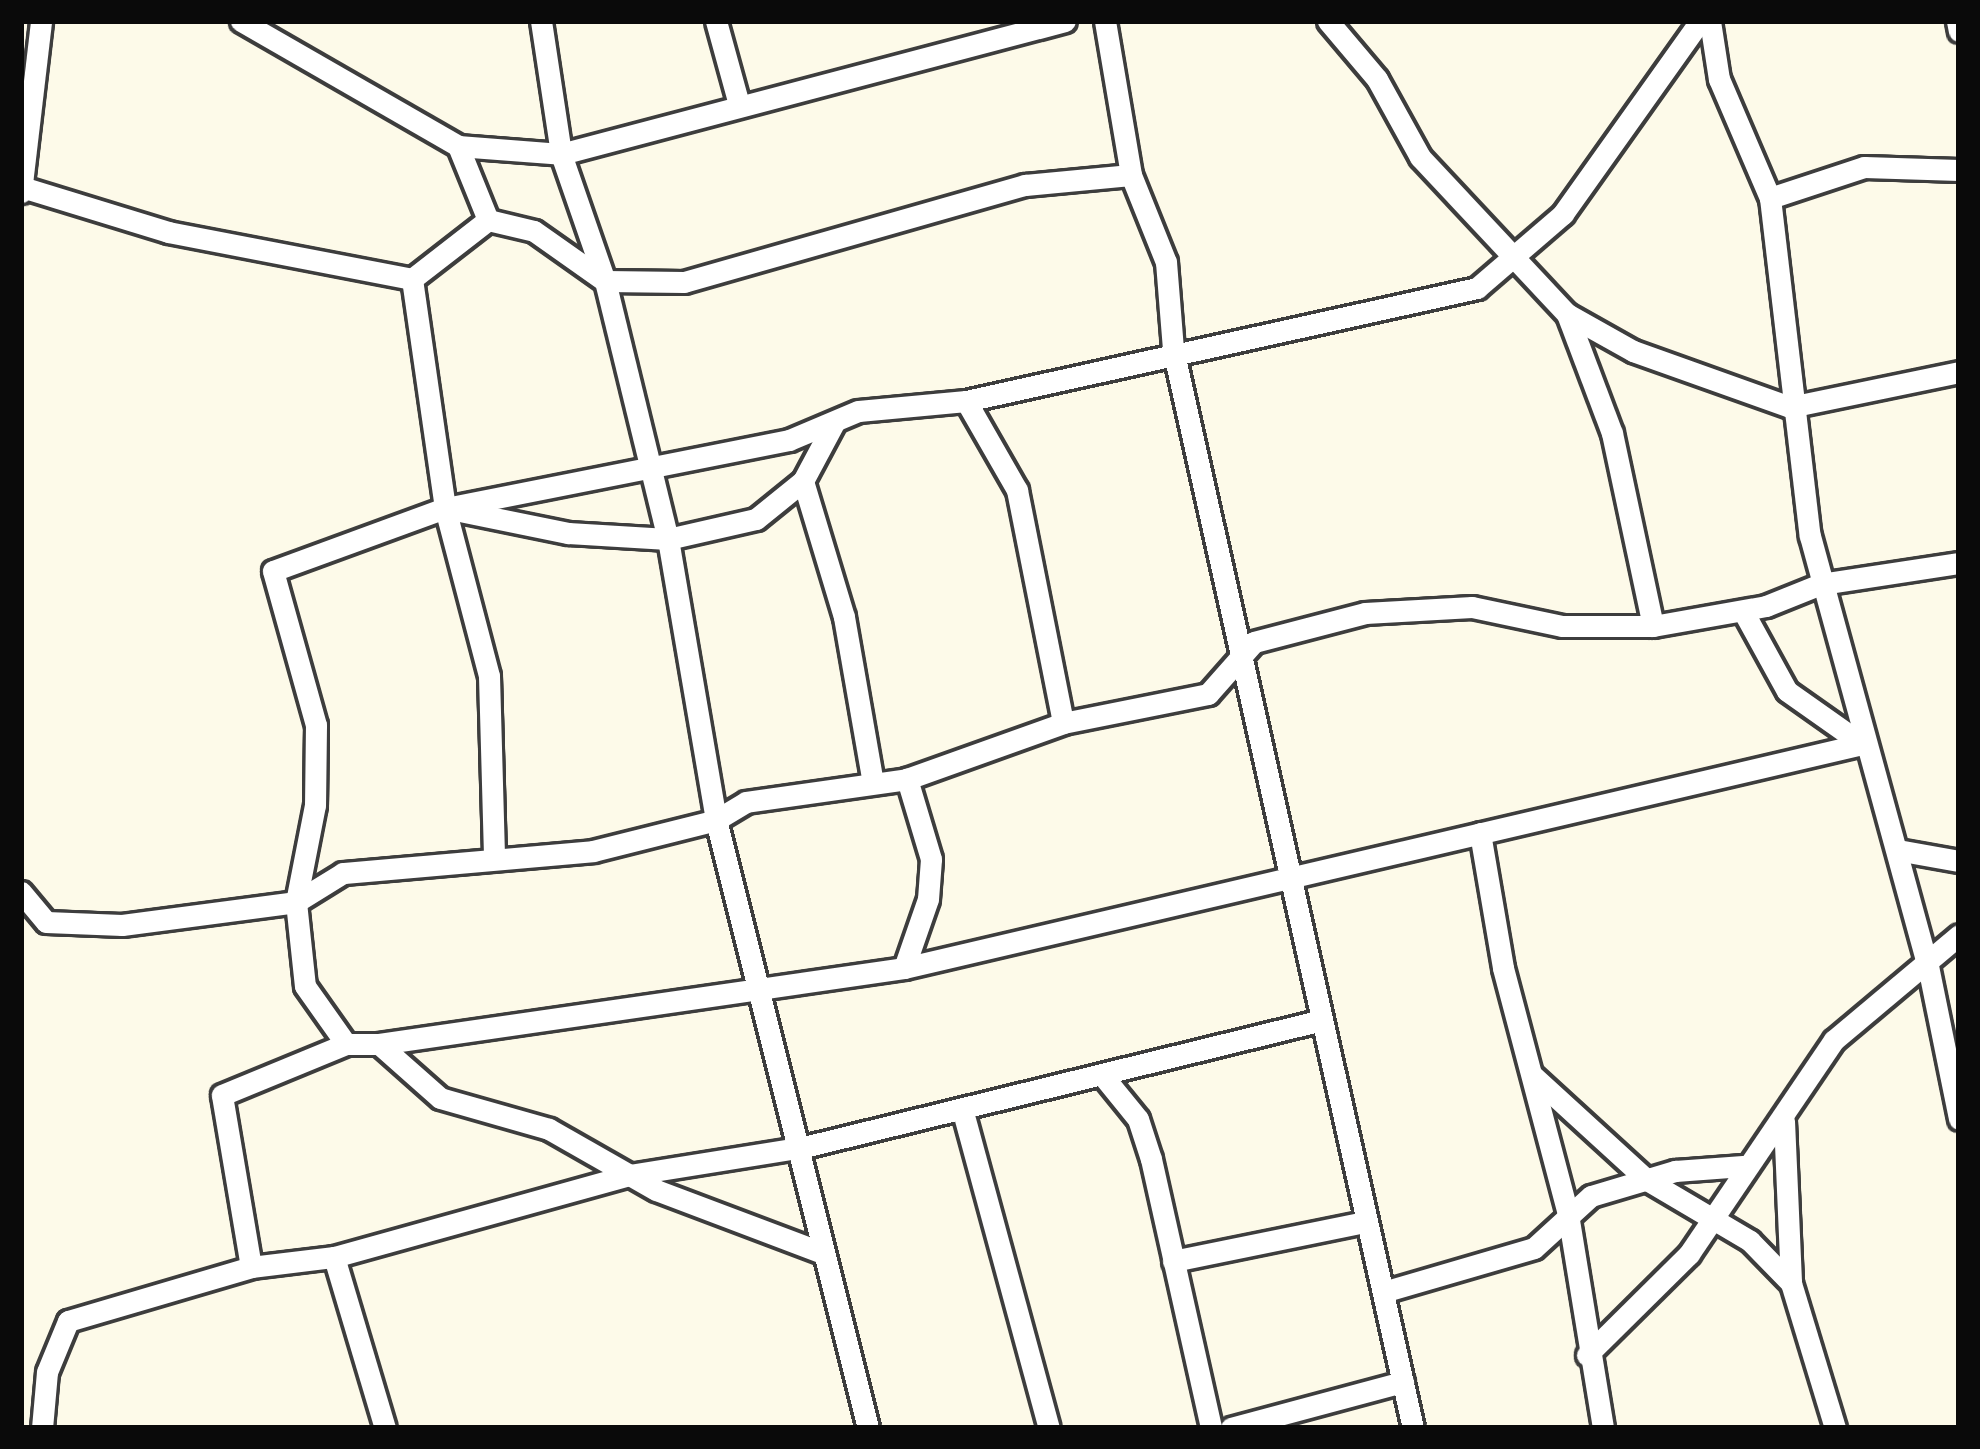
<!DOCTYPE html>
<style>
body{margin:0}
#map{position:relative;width:1980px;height:1449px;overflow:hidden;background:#fdfae9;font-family:"Noto Serif",serif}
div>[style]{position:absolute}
.roads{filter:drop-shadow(3px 0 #3d3d3d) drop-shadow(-3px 0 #3d3d3d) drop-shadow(0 3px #3d3d3d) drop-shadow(0 -3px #3d3d3d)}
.minor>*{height:21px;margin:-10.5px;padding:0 10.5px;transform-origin:10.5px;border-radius:10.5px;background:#fff}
span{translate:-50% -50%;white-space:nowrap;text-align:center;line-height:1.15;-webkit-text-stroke:12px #fff;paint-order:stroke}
.frame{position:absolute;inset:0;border:24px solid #0a0a0a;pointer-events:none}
</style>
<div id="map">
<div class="roads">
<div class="minor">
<i style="left:241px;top:21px;width:250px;rotate:29.9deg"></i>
<i style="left:458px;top:146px;width:103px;rotate:4.4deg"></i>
<i style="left:561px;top:154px;width:521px;rotate:-14.78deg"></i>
<i style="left:541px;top:21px;width:134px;rotate:81.4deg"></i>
<i style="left:561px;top:154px;width:134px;rotate:70.9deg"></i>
<i style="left:605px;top:281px;width:266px;rotate:76.3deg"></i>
<i style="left:668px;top:539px;width:285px;rotate:80.3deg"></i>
<i style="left:716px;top:820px;width:627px;rotate:75.96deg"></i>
<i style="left:716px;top:21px;width:83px;rotate:74.6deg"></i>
<i style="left:1105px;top:21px;width:156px;rotate:80.4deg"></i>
<i style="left:1131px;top:175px;width:94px;rotate:68.1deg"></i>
<i style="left:1166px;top:262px;width:87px;rotate:85.4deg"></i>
<i style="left:1173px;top:349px;width:1105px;rotate:77.46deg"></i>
<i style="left:1328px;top:21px;width:76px;rotate:49.8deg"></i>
<i style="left:1377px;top:79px;width:89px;rotate:61.1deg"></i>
<i style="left:1420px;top:157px;width:215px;rotate:46.9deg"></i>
<i style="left:1567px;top:314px;width:127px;rotate:69.3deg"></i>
<i style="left:1612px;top:433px;width:197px;rotate:78deg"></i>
<i style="left:1700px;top:21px;width:237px;rotate:125.4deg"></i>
<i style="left:1563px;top:214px;width:113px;rotate:139.3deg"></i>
<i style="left:1477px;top:288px;width:523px;rotate:167.53deg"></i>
<i style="left:966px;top:401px;width:108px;rotate:174.7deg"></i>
<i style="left:858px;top:411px;width:75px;rotate:157.2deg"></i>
<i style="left:789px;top:440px;width:351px;rotate:168.8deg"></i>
<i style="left:445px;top:508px;width:183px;rotate:159.9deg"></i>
<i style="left:273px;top:571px;width:160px;rotate:74.4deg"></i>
<i style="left:316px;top:725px;width:80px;rotate:90.7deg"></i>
<i style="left:315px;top:805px;width:99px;rotate:101.1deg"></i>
<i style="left:296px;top:902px;width:84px;rotate:83.9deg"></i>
<i style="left:305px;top:986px;width:71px;rotate:54.7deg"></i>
<i style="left:346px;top:1044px;width:33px"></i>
<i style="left:379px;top:1044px;width:530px;rotate:-8.24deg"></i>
<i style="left:904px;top:968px;width:984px;rotate:-13.16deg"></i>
<i style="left:1710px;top:21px;width:59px;rotate:81.2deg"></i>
<i style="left:1719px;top:79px;width:129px;rotate:66.8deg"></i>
<i style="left:1770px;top:198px;width:340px;rotate:83.3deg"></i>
<i style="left:1810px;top:536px;width:446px;rotate:74.7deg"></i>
<i style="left:1928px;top:966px;width:156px;rotate:78.5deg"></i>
<i style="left:1957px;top:21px;width:10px;rotate:79deg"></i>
<i style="left:458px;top:146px;width:80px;rotate:67.9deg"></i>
<i style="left:488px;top:220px;width:47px;rotate:13.4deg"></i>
<i style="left:534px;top:231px;width:87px;rotate:35.2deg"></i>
<i style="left:605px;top:281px;width:79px;rotate:0.7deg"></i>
<i style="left:684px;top:282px;width:355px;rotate:-15.9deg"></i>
<i style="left:1025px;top:185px;width:106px;rotate:-5.4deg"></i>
<i style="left:22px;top:187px;width:153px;rotate:17.1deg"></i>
<i style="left:168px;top:232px;width:248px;rotate:10.9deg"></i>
<i style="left:412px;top:279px;width:96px;rotate:-37.8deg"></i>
<i style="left:21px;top:192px;width:172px;rotate:-83.3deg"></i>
<i style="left:1770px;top:198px;width:99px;rotate:-18.3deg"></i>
<i style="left:1864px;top:167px;width:95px;rotate:1.8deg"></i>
<i style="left:412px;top:279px;width:231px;rotate:81.8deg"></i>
<i style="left:445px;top:508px;width:126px;rotate:11.5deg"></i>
<i style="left:568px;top:533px;width:100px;rotate:3.4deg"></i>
<i style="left:668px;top:539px;width:90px;rotate:-12.8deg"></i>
<i style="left:756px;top:519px;width:60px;rotate:-39deg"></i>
<i style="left:803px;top:481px;width:66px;rotate:-61.9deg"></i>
<i style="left:1567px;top:314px;width:76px;rotate:29.3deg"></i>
<i style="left:1633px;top:351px;width:167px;rotate:19.6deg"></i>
<i style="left:1790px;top:407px;width:173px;rotate:-11.7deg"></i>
<i style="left:966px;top:401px;width:103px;rotate:60.2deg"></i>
<i style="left:1017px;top:490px;width:237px;rotate:78.8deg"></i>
<i style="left:803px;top:481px;width:142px;rotate:73.2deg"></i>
<i style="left:844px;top:617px;width:163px;rotate:80.1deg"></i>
<i style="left:445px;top:508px;width:174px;rotate:75.3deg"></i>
<i style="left:489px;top:676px;width:180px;rotate:88.4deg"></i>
<i style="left:1743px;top:611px;width:91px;rotate:61.2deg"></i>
<i style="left:1787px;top:691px;width:92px;rotate:35.2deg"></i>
<i style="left:1480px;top:833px;width:137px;rotate:80.3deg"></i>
<i style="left:1503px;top:968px;width:254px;rotate:75.2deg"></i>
<i style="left:1568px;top:1214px;width:217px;rotate:80.7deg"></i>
<i style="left:1897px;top:850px;width:63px;rotate:10.1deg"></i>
<i style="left:21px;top:892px;width:39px;rotate:50deg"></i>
<i style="left:46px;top:922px;width:76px;rotate:2.3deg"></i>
<i style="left:122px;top:925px;width:176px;rotate:-7.5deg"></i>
<i style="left:296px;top:902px;width:55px;rotate:-31.7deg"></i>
<i style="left:343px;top:873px;width:251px;rotate:-5deg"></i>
<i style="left:593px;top:851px;width:127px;rotate:-14.1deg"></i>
<i style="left:716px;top:820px;width:35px;rotate:-31deg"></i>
<i style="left:746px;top:802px;width:163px;rotate:-8.1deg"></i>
<i style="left:907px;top:779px;width:166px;rotate:-19.7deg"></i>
<i style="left:1063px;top:723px;width:148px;rotate:-11.3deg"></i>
<i style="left:1208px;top:694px;width:69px;rotate:-48.5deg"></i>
<i style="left:1254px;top:642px;width:115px;rotate:-14.6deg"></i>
<i style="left:1365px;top:613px;width:107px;rotate:-3.2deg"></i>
<i style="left:1472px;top:607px;width:92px;rotate:11.9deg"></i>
<i style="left:1562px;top:626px;width:91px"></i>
<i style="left:1653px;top:626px;width:115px;rotate:-10deg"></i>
<i style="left:1766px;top:606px;width:59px;rotate:-21.8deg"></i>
<i style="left:1821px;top:584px;width:140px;rotate:-8.7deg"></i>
<i style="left:904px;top:968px;width:73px;rotate:-70.8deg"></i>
<i style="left:928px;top:899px;width:40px;rotate:-85.7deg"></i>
<i style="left:931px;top:859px;width:84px;rotate:-106.7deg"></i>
<i style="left:379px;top:1044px;width:81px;rotate:41.5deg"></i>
<i style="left:440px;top:1098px;width:113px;rotate:15.9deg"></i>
<i style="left:549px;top:1129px;width:123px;rotate:29.7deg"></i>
<i style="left:656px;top:1190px;width:178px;rotate:20.7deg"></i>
<i style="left:1532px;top:1075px;width:156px;rotate:42.4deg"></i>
<i style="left:1647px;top:1180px;width:120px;rotate:30.6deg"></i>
<i style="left:1750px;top:1241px;width:59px;rotate:45.7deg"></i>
<i style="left:1103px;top:1076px;width:55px;rotate:50.9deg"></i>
<i style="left:1138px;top:1119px;width:42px;rotate:72deg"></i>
<i style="left:1151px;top:1159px;width:276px;rotate:77.4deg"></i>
<i style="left:963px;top:1112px;width:327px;rotate:74.8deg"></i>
<i style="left:1784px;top:1121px;width:162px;rotate:87.5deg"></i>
<i style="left:1791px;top:1283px;width:152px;rotate:73.1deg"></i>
<i style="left:334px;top:1257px;width:306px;rotate:-15.5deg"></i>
<i style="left:629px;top:1175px;width:177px;rotate:-9.1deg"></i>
<i style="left:804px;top:1147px;width:529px;rotate:-13.77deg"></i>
<i style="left:1173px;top:1261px;width:195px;rotate:-11.5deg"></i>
<i style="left:251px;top:1267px;width:174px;rotate:-99.6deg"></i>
<i style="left:222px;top:1095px;width:134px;rotate:-22.4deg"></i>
<i style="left:1383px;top:1292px;width:157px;rotate:-16.2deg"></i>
<i style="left:1534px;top:1248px;width:77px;rotate:-42.4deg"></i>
<i style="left:1591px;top:1196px;width:88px;rotate:-16.6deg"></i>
<i style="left:1675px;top:1171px;width:68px;rotate:-4.2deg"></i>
<i style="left:1587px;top:1355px;width:144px;rotate:-44.7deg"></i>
<i style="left:1689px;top:1254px;width:258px;rotate:-55.9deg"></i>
<i style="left:1834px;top:1040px;width:163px;rotate:-40deg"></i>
<i style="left:42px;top:1428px;width:56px;rotate:-84.9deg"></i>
<i style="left:47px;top:1372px;width:55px;rotate:-67.6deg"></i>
<i style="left:68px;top:1321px;width:191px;rotate:-16.4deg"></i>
<i style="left:251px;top:1267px;width:84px;rotate:-6.9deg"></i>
<i style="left:334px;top:1257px;width:178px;rotate:73.4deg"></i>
<i style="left:1231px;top:1428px;width:178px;rotate:-15deg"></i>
</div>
</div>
<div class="frame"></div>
</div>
